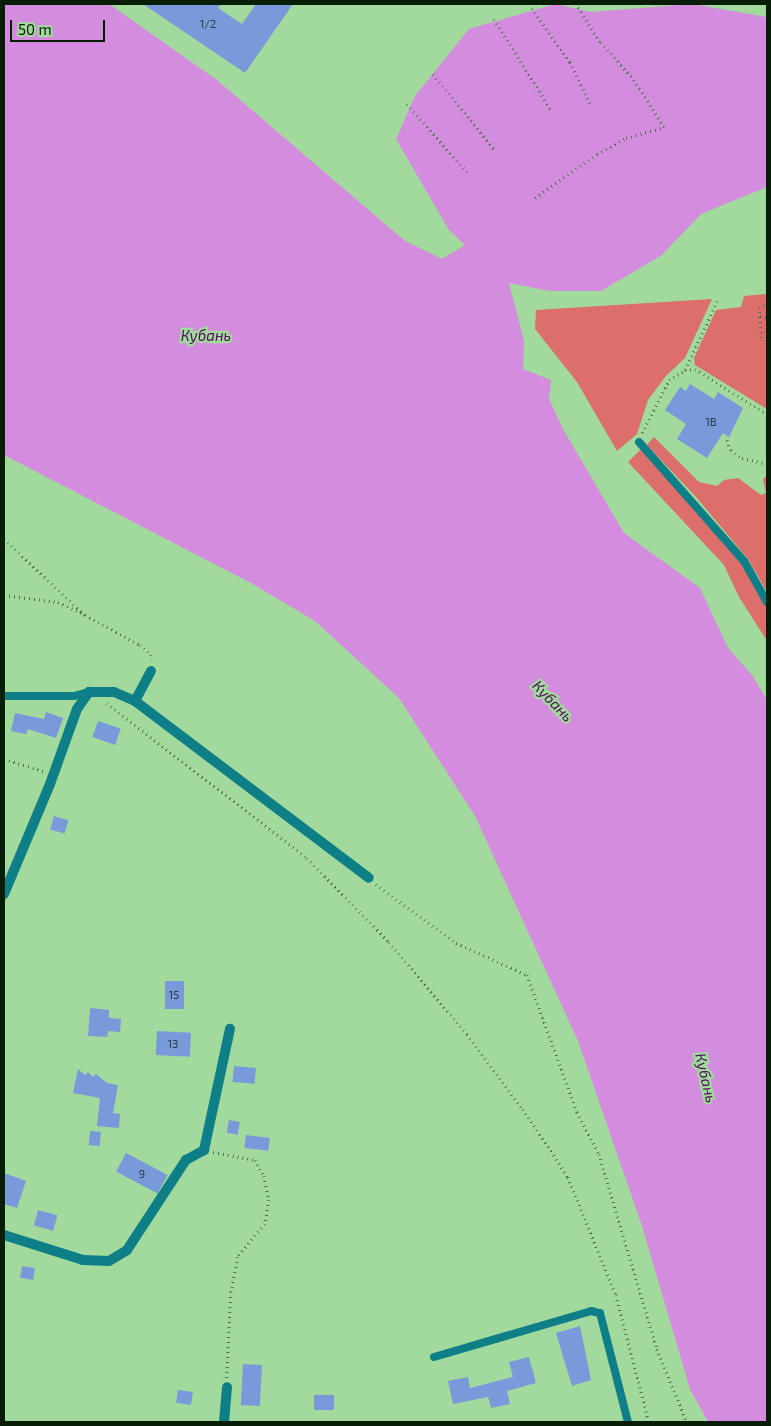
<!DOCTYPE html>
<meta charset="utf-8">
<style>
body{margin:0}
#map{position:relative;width:771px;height:1426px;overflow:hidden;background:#a1da9c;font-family:"Exo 2",sans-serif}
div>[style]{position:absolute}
.forest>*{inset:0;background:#dc6e6c}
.water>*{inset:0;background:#d48cde}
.building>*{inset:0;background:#789adb;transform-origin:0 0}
.path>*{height:2.5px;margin-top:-1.25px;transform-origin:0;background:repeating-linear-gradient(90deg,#4d734a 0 1px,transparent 0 5px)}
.lane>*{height:8px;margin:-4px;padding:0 4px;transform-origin:4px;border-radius:4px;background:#0f7f87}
.street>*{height:10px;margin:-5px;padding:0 5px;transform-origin:5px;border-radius:5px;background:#0f7f87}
span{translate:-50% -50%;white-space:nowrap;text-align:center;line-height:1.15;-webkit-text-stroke:4.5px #a1da9c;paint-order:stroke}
.number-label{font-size:11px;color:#233c3b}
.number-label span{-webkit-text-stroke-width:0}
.water-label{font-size:15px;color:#510e5a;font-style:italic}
.frame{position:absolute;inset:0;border:5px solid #071d06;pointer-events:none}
.scale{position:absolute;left:10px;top:20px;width:95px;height:22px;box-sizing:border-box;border:2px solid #071d06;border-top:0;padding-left:6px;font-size:15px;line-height:18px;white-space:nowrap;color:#071d06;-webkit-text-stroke:4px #a1da9c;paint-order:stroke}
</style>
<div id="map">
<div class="forest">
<i style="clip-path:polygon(767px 294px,767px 409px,695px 365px,694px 358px,716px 310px,741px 307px,744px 296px)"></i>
<i style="clip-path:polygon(712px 299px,685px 358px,666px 376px,648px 400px,637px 434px,617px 451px,577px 382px,535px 329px,536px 310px)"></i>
<i style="clip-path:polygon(654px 437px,699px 482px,717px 486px,724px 480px,738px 478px,761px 495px,766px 493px,763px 479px,767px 476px,767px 592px,748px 559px,696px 497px,647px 445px)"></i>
<i style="clip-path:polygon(641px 449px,743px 564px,767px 606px,767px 641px,739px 597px,724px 565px,628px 462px)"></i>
</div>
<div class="water">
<i style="clip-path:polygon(4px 4px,109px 4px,217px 80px,405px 241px,442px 259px,465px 245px,449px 230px,396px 139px,415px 96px,469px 29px,555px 4px,591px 12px,692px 4px,767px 17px,767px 187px,701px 214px,662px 255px,601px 291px,550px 291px,509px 283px,524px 341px,523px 369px,551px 380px,549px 399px,563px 429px,624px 533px,700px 588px,728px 648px,752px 675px,767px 700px,767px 1422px,708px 1422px,690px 1389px,642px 1226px,578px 1041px,475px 816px,399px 698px,315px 621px,251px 583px,4px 455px)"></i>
</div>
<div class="building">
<i style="clip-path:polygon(143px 4px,222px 4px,218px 8px,242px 24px,256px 4px,293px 4px,245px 73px)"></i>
<i style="clip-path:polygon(690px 384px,714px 399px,718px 392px,743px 408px,729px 437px,723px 433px,707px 458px,677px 439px,686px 424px,665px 410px,680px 387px,686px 391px)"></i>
<i style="clip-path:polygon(46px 712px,63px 718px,56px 738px,28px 729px,26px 734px,11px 731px,15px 713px,44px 719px)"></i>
<i style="left:98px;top:721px;width:24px;height:17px;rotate:19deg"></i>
<i style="left:54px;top:816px;width:15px;height:14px;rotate:16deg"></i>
<i style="left:165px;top:981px;width:19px;height:28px"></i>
<i style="clip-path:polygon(90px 1008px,109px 1010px,109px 1018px,121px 1019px,120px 1032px,108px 1031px,107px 1037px,88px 1036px)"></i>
<i style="left:157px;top:1031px;width:34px;height:24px;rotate:3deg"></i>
<i style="left:234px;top:1066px;width:22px;height:16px;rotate:5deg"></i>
<i style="clip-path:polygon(78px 1069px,85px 1075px,88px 1072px,93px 1077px,96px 1074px,107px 1083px,118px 1085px,113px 1113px,120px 1114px,119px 1128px,97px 1126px,100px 1098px,73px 1093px)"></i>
<i style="left:229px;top:1120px;width:11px;height:13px;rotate:10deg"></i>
<i style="left:90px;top:1131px;width:11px;height:14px;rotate:5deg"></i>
<i style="left:246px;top:1135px;width:24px;height:13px;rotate:7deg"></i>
<i style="left:126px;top:1153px;width:47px;height:21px;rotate:28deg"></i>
<i style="clip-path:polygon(4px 1173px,26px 1181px,17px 1208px,4px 1204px)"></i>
<i style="left:38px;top:1210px;width:20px;height:16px;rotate:15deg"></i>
<i style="left:22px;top:1266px;width:13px;height:12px;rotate:9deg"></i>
<i style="clip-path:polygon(580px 1326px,591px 1380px,572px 1386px,556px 1333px)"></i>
<i style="clip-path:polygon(529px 1357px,536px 1383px,507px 1391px,510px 1404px,491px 1408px,488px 1397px,453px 1404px,448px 1381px,468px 1377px,470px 1388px,513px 1377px,509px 1362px)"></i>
<i style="left:243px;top:1364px;width:19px;height:41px;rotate:3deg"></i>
<i style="left:178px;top:1390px;width:15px;height:13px;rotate:8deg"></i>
<i style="left:314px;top:1395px;width:20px;height:15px"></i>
</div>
<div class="path">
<i style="left:532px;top:8px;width:66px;rotate:54.9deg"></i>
<i style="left:570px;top:62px;width:46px;rotate:64deg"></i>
<i style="left:494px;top:19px;width:109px;rotate:57.8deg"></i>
<i style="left:433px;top:74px;width:97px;rotate:50.9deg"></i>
<i style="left:407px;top:104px;width:92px;rotate:48.5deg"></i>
<i style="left:535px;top:198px;width:76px;rotate:-35.4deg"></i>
<i style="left:597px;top:154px;width:33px;rotate:-29deg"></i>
<i style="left:626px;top:138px;width:40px;rotate:-16deg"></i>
<i style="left:664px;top:127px;width:60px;rotate:-123.4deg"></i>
<i style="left:631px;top:77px;width:47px;rotate:-131.5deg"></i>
<i style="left:600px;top:42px;width:45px;rotate:-123.3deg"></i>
<i style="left:760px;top:316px;width:7px;rotate:16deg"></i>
<i style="left:761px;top:338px;width:30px;rotate:-94deg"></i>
<i style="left:759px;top:308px;width:9px;rotate:-27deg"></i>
<i style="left:685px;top:370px;width:76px;rotate:-65.1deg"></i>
<i style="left:642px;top:433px;width:59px;rotate:-63deg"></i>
<i style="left:669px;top:380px;width:19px;rotate:-32deg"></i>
<i style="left:685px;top:370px;width:10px;rotate:-6deg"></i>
<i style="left:695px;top:369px;width:85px;rotate:32deg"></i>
<i style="left:727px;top:440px;width:11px;rotate:68deg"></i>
<i style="left:731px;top:450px;width:14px;rotate:36deg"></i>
<i style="left:742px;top:458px;width:26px;rotate:13deg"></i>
<i style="left:4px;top:539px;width:111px;rotate:43.2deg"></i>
<i style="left:85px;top:615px;width:63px;rotate:28.6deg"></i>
<i style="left:140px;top:645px;width:15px;rotate:42deg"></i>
<i style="left:151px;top:655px;width:5px;rotate:90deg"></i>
<i style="left:4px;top:595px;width:54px;rotate:7.4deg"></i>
<i style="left:58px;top:602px;width:26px;rotate:25deg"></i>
<i style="left:107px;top:703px;width:253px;rotate:37.8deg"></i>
<i style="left:307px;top:858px;width:117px;rotate:45.7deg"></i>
<i style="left:389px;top:942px;width:121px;rotate:49.7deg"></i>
<i style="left:467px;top:1034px;width:94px;rotate:53.3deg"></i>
<i style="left:523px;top:1109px;width:82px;rotate:56.5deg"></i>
<i style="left:568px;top:1177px;width:127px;rotate:67.9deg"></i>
<i style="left:616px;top:1295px;width:131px;rotate:75.4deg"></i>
<i style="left:4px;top:759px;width:41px;rotate:17.1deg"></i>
<i style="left:376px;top:884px;width:99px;rotate:36.4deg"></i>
<i style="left:456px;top:943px;width:78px;rotate:24.3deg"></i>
<i style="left:527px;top:975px;width:146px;rotate:69.9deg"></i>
<i style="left:577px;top:1112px;width:47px;rotate:62.4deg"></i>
<i style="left:599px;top:1154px;width:203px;rotate:73.4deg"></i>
<i style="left:657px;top:1349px;width:79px;rotate:67.7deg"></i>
<i style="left:213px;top:1152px;width:43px;rotate:10.8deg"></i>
<i style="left:255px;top:1160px;width:18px;rotate:61deg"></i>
<i style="left:264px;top:1176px;width:25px;rotate:78deg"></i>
<i style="left:269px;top:1200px;width:24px;rotate:99deg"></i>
<i style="left:265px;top:1224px;width:43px;rotate:129.3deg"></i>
<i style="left:238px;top:1257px;width:36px;rotate:101deg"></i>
<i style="left:231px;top:1292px;width:86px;rotate:92.7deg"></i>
</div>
<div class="lane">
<i style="left:639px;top:442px;width:159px;rotate:48.6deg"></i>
<i style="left:744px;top:561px;width:47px;rotate:60.7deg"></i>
<i style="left:4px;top:696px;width:70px"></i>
<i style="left:74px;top:696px;width:16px;rotate:-15deg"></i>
<i style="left:434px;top:1357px;width:164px;rotate:-16.3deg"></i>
<i style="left:591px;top:1311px;width:9px;rotate:13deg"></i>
<i style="left:600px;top:1313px;width:113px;rotate:75.6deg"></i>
</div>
<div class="street">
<i style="left:135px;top:701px;width:293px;rotate:37.1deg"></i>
<i style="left:4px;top:894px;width:119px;rotate:-67.3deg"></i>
<i style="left:50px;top:784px;width:80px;rotate:-70.2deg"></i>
<i style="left:77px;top:709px;width:21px;rotate:-55deg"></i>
<i style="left:89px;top:692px;width:25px"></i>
<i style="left:114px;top:692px;width:23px;rotate:23deg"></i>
<i style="left:135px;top:701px;width:34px;rotate:-62deg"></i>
<i style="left:4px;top:1235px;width:83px;rotate:17.6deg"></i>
<i style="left:83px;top:1260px;width:26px;rotate:2deg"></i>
<i style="left:109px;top:1261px;width:21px;rotate:-31deg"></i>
<i style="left:127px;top:1250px;width:108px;rotate:-56.8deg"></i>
<i style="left:186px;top:1160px;width:21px;rotate:-29deg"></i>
<i style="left:204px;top:1150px;width:124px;rotate:-77.9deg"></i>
<i style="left:224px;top:1422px;width:35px;rotate:-85deg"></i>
</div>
<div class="number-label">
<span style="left:208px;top:24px">1/2</span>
<span style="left:711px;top:422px">1В</span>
<span style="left:174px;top:995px">15</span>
<span style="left:173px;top:1044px">13</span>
<span style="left:142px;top:1174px">9</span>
</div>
<div class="water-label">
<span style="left:206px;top:336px">Кубань</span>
<span style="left:553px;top:701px;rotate:46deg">Кубань</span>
<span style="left:706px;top:1078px;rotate:77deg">Кубань</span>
</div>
<div class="frame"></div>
<div class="scale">50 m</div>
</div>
